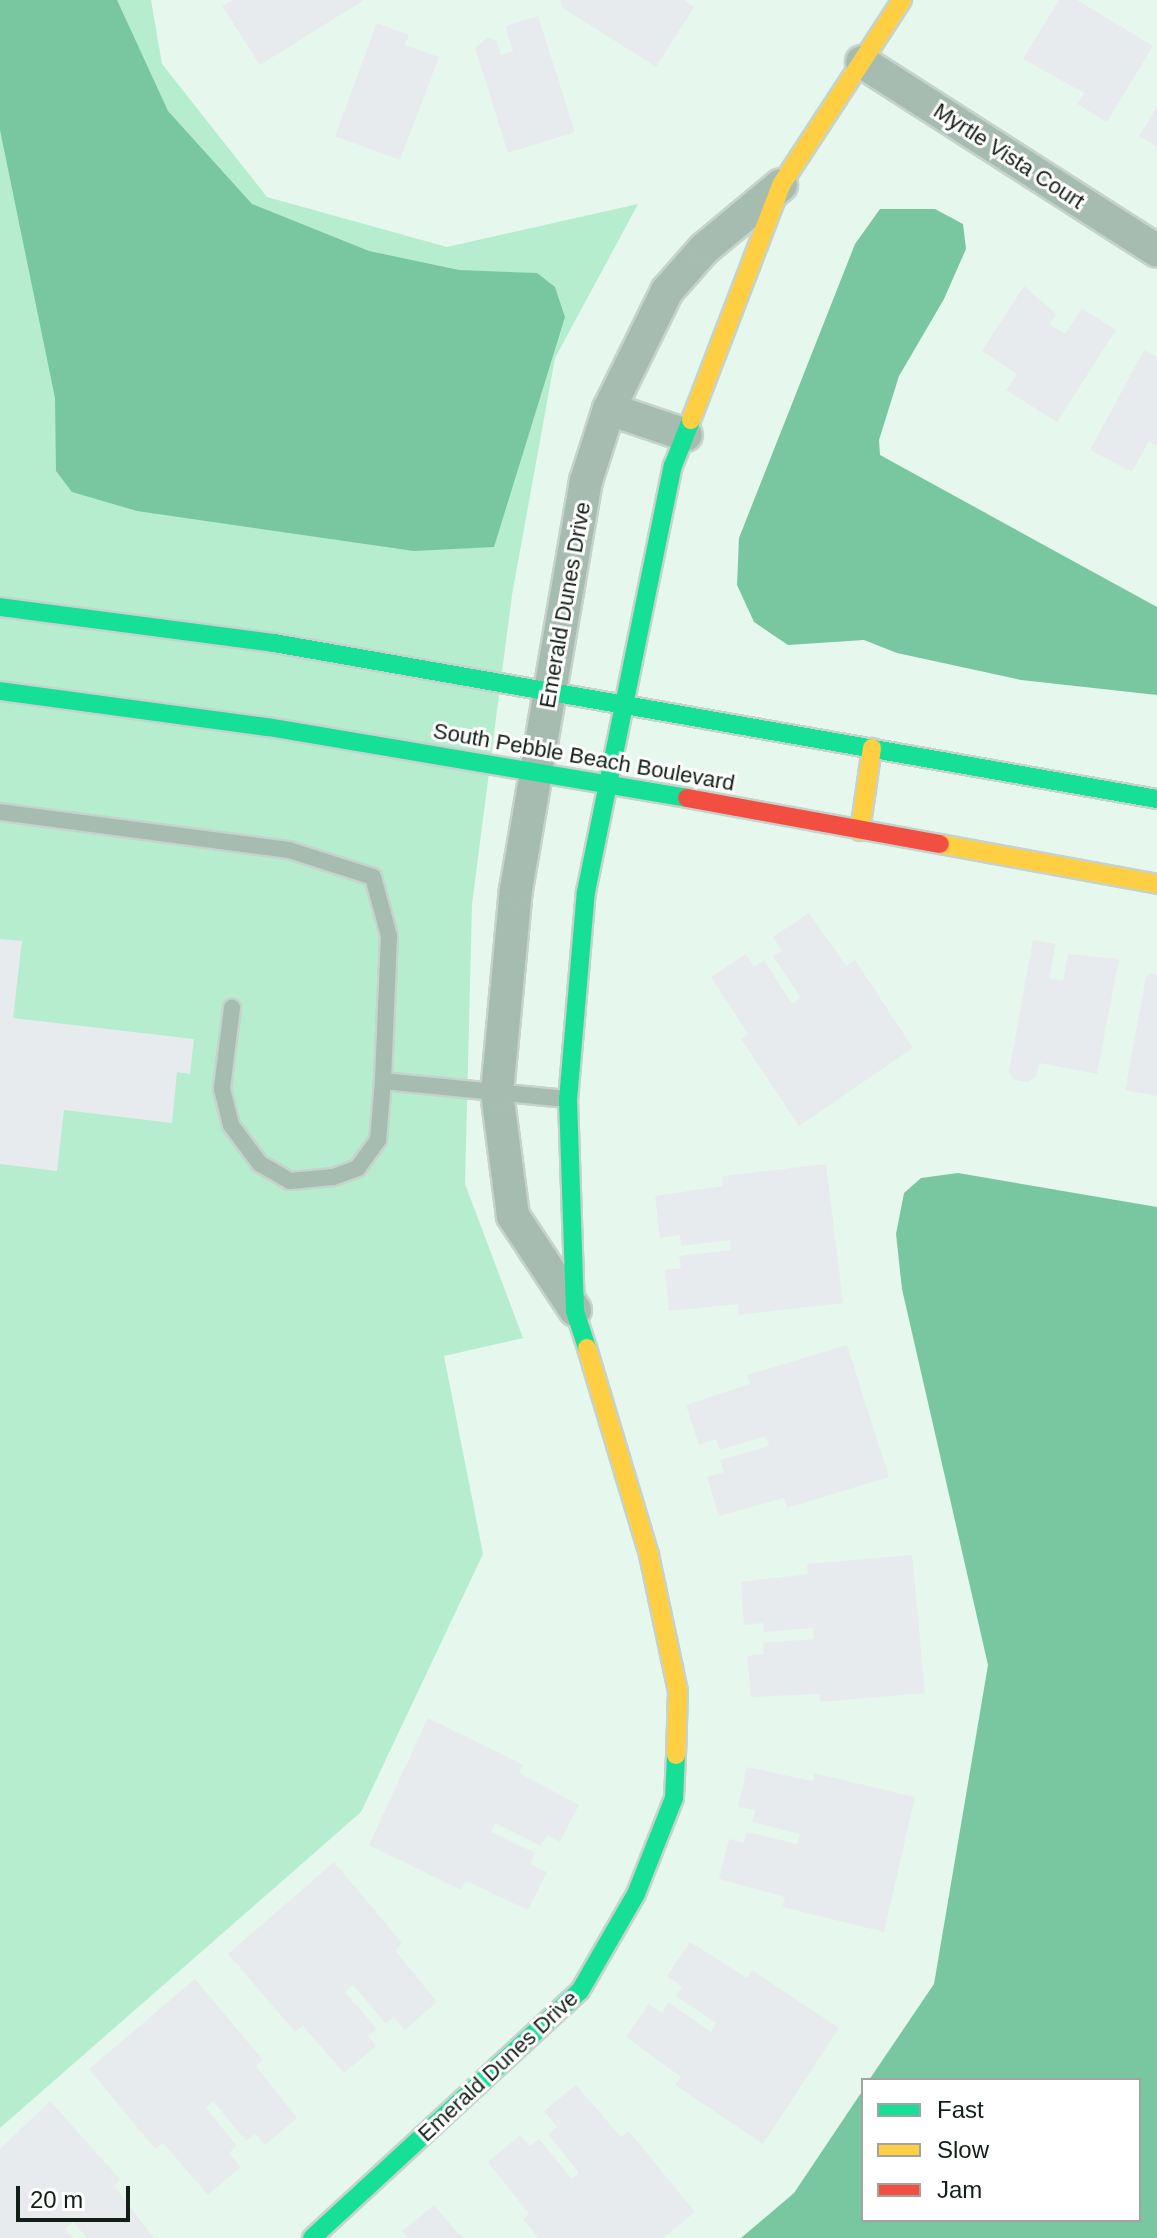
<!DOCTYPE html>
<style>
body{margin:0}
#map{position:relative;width:1157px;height:2238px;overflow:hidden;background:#e6f7ed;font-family:Arial,sans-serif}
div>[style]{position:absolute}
.green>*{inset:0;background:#b5edce}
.water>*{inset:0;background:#79c7a0}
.building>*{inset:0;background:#e8ebee}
.roads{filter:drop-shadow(2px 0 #c6d3cc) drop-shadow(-2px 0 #c6d3cc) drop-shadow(0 2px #c6d3cc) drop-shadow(0 -2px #c6d3cc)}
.lane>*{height:16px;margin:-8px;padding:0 8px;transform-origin:8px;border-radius:8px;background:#a7bcb1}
.street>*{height:32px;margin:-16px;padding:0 16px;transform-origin:16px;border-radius:16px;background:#a7bcb1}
.fast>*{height:18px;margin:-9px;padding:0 9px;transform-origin:9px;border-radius:9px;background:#16e098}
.slow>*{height:18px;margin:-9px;padding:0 9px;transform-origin:9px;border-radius:9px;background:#ffcf43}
.jam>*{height:18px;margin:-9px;padding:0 9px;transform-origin:9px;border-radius:9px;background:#f24e42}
span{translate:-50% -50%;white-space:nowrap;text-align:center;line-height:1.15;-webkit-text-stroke:6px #fff;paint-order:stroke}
.street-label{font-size:22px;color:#121f17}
.legend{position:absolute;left:861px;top:2078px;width:280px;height:144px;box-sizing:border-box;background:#fff;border:2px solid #a0a5a2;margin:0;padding:10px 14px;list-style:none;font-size:24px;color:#121f17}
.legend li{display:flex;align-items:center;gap:16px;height:40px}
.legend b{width:40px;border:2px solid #a0a5a2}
.scale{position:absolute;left:16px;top:2186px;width:114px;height:36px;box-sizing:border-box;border:4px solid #121f17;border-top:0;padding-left:10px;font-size:24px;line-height:28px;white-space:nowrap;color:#121f17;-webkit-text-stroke:6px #fff;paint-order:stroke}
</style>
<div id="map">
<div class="green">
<i style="clip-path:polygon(0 0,151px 0,162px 64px,267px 197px,447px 247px,638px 204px,555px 358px,512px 595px,472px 904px,465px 1184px,523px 1338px,444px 1356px,483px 1554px,361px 1812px,0 2128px)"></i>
</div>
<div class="water">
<i style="clip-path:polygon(0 0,117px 0,168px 111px,252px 204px,369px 251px,459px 270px,537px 273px,555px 287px,565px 317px,494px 547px,414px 551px,137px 511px,72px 492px,56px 471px,55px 398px,0 130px)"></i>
<i style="clip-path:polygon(880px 209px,935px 209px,963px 224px,966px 249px,944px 299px,899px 376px,879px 440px,880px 455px,1157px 607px,1157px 695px,1021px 680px,897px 653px,864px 640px,788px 645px,754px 622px,737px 585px,739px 538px,855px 244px)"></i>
<i style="clip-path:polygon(958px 1173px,1157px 1207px,1157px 2238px,741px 2238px,794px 2193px,863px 2090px,863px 2220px,1139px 2220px,1139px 2080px,869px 2080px,934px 1984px,988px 1665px,902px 1289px,896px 1234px,904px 1193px,921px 1178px)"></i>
</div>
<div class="building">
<i style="clip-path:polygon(232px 0,364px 0,260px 65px,222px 6px)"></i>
<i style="clip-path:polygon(561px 0,684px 0,694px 7px,656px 67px,563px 8px)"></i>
<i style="clip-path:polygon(1059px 0,1077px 0,1153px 46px,1107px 122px,1077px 104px,1084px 93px,1023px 59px)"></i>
<i style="clip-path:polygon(538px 16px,575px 132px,508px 153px,475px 48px,488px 37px,497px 41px,501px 55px,513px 51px,505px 26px)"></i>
<i style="clip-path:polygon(377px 23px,409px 35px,405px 45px,439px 57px,400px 160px,335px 136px)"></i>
<i style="clip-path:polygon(1157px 107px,1157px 147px,1139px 136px)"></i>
<i style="clip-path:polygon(1024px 286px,1056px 314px,1049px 324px,1065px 334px,1082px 308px,1116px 330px,1057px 422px,1006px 390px,1017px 374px,982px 351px)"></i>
<i style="clip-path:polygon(1144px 350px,1157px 357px,1157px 446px,1149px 441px,1132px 472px,1090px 450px)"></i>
<i style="clip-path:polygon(809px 913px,846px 966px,855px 960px,913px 1048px,799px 1126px,741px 1039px,748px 1034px,711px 977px,746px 954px,754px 967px,764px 960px,792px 1004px,801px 998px,773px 956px,782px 951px,773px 937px)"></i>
<i style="clip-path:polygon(0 939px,22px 941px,13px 1018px,194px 1039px,190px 1074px,177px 1072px,172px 1123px,64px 1110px,57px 1171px,0 1164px)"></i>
<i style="clip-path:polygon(1033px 940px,1056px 944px,1049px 978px,1063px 981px,1068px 954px,1119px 959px,1097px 1074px,1039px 1063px,1036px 1077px,1028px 1082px,1014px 1080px,1009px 1072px)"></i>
<i style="clip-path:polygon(1152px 973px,1157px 974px,1157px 1096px,1125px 1090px,1146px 977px)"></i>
<i style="clip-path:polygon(826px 1164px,843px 1303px,739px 1315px,738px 1304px,669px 1311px,665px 1270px,681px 1268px,679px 1256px,731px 1250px,730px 1240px,681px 1246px,680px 1235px,660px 1238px,655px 1196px,723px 1186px,722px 1176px)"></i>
<i style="clip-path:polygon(847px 1345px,889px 1477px,787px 1508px,784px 1498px,719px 1516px,707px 1477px,724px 1472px,720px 1460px,769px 1446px,766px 1436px,720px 1450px,716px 1439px,699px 1445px,686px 1405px,750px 1384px,747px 1375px)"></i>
<i style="clip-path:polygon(912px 1555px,925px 1693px,820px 1702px,820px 1694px,751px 1697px,747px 1656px,764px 1654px,763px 1643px,814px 1639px,813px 1628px,764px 1632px,763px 1623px,744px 1625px,741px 1582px,808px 1574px,807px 1564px)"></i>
<i style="clip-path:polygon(428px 1718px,523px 1765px,519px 1773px,579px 1805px,560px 1842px,547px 1835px,541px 1846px,495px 1823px,491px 1832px,535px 1853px,530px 1864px,547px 1872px,528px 1910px,466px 1881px,461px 1890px,369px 1845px)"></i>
<i style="clip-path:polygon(747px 1767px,813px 1781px,814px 1773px,915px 1797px,884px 1932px,782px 1907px,785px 1897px,719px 1879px,729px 1839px,744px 1843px,747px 1832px,797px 1844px,800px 1834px,752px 1822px,755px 1810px,738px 1807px)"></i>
<i style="clip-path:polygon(334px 1862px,402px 1943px,395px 1950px,437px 2002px,405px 2030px,394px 2017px,386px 2024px,353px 1985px,345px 1992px,377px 2029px,368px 2036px,376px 2046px,344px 2073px,303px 2026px,295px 2032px,228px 1954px)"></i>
<i style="clip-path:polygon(690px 1942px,747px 1978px,752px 1970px,839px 2028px,763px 2144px,675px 2085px,681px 2077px,626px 2037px,649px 2004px,662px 2013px,668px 2002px,711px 2032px,716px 2023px,676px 1996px,682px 1987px,667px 1976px)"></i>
<i style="clip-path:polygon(195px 1979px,263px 2060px,256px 2066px,297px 2118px,265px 2145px,255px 2134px,246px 2141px,213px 2101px,206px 2108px,237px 2146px,229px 2153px,241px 2167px,208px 2195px,163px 2143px,155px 2149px,89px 2069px)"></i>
<i style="clip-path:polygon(576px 2085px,621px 2137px,629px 2131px,695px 2212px,663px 2238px,539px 2238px,523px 2219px,529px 2214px,488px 2162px,520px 2135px,530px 2146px,539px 2139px,572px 2179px,579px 2173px,548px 2134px,557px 2127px,544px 2111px)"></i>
<i style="clip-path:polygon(50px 2101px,120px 2179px,114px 2186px,154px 2238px,87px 2238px,73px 2222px,65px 2229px,73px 2238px,0 2238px,0 2149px)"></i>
<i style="clip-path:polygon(434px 2205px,456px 2231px,464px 2238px,408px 2238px,402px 2231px)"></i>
</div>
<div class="roads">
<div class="lane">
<i style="left:0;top:812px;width:291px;rotate:7.5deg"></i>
<i style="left:289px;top:850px;width:88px;rotate:17.8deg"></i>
<i style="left:373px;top:877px;width:61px;rotate:74.8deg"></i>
<i style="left:389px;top:936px;width:145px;rotate:92.4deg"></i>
<i style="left:383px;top:1081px;width:59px;rotate:94.8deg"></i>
<i style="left:378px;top:1140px;width:34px;rotate:126deg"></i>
<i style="left:358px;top:1168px;width:27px;rotate:160deg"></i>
<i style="left:333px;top:1177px;width:43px;rotate:174.7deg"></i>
<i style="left:290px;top:1181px;width:34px;rotate:-150deg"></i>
<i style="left:260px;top:1164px;width:49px;rotate:-126.6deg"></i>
<i style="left:231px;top:1125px;width:38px;rotate:-104deg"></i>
<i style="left:222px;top:1088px;width:81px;rotate:-82.9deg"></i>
<i style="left:383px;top:1081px;width:184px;rotate:5.6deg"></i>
</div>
<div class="street">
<i style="left:862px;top:62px;width:350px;rotate:32.6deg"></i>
<i style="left:609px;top:409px;width:81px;rotate:18.7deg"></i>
<i style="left:575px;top:1310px;width:113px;rotate:-123.4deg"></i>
<i style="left:513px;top:1216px;width:124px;rotate:-97.4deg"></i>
<i style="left:497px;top:1093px;width:204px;rotate:-84.7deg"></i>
<i style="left:516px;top:890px;width:415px;rotate:-80.3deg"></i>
<i style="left:586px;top:481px;width:76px;rotate:-72.3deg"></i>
<i style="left:609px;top:409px;width:131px;rotate:-63.8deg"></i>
<i style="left:667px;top:291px;width:56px;rotate:-48.6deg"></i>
<i style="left:704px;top:249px;width:100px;rotate:-39.7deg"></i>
</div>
<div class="fast">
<i style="left:0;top:607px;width:276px;rotate:7.5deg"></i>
<i style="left:274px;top:643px;width:897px;rotate:10.02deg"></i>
<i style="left:0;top:691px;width:270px;rotate:7.7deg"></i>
<i style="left:268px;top:727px;width:425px;rotate:9.6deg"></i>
<i style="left:587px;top:1348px;width:40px;rotate:-108deg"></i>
<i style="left:575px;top:1310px;width:210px;rotate:-91.9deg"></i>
<i style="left:568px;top:1100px;width:209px;rotate:-85.1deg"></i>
<i style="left:586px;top:892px;width:435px;rotate:-78.5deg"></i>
<i style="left:673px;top:466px;width:49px;rotate:-68.6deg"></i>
<i style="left:312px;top:2238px;width:364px;rotate:-42.7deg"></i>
<i style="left:580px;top:1991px;width:112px;rotate:-60deg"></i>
<i style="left:636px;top:1894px;width:103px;rotate:-68.4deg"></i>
<i style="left:674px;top:1798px;width:43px;rotate:-87.3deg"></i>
</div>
<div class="slow">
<i style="left:691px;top:420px;width:252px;rotate:-69deg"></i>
<i style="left:781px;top:185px;width:221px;rotate:-56.8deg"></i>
<i style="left:860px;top:831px;width:84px;rotate:-81.8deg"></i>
<i style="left:940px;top:844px;width:221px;rotate:10.4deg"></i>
<i style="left:587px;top:1348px;width:216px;rotate:73.3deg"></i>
<i style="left:649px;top:1555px;width:140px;rotate:78deg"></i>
<i style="left:678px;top:1692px;width:63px;rotate:91.8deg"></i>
</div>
<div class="jam">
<i style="left:687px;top:798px;width:257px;rotate:10.3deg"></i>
</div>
</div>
<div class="street-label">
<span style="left:1009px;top:156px;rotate:33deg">Myrtle Vista Court</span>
<span style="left:565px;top:605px;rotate:-80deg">Emerald Dunes Drive</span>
<span style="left:584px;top:757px;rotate:10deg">South Pebble Beach Boulevard</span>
<span style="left:498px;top:2066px;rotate:-43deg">Emerald Dunes Drive</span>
</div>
<ul class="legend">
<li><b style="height:10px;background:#16e098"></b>Fast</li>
<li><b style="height:10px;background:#ffcf43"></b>Slow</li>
<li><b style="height:10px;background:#f24e42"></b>Jam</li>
</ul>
<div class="scale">20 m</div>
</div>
